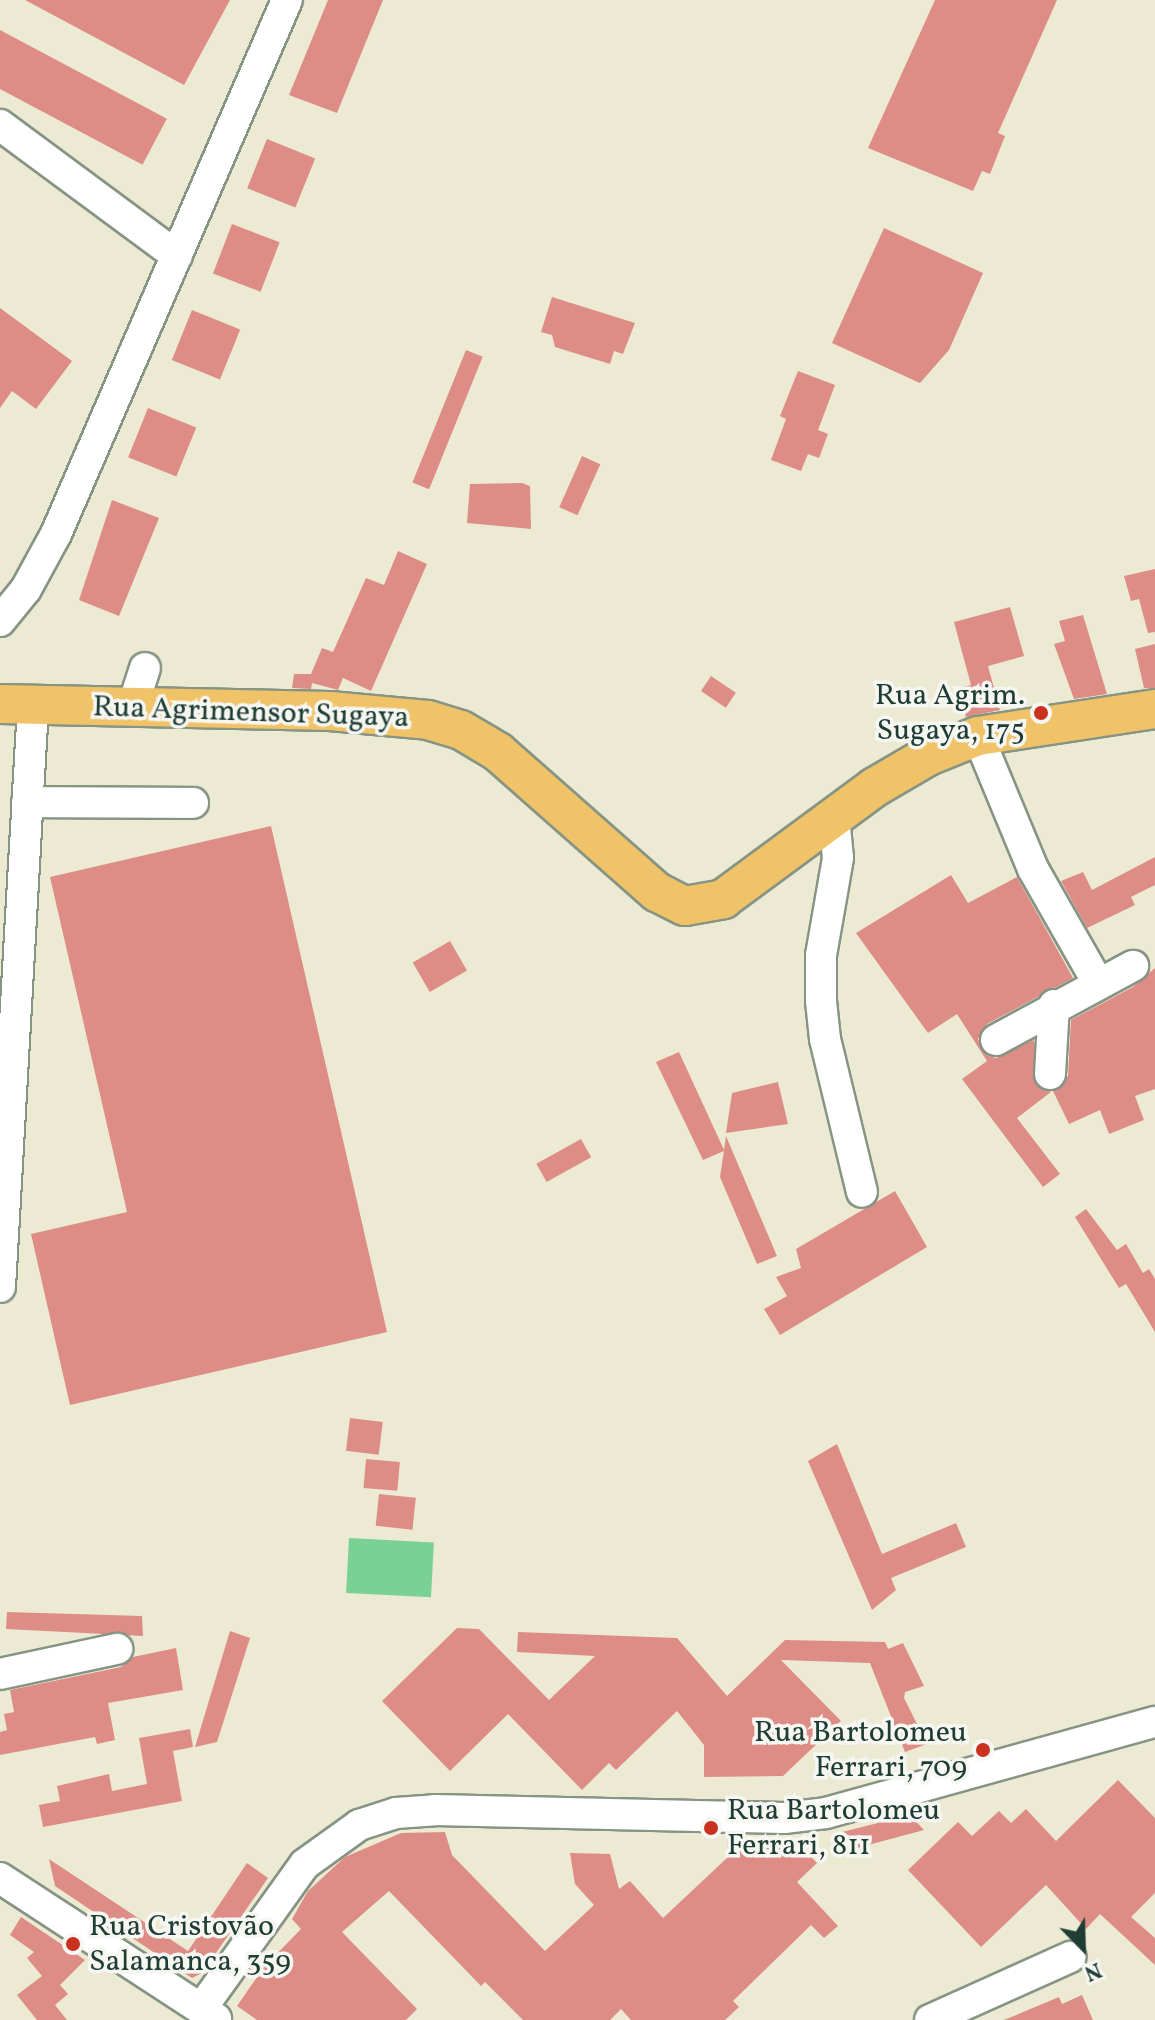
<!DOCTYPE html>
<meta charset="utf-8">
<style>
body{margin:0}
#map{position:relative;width:1155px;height:2020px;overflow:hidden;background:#edead4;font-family:Vollkorn,serif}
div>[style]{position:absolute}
.green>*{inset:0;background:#7ad196;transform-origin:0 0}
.building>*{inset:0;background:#dd8d86;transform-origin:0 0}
.roads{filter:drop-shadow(2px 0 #869484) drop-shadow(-2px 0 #869484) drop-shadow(0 2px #869484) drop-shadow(0 -2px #869484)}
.minor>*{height:30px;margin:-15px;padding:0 15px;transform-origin:15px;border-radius:15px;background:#fff}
.major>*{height:38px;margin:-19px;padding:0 19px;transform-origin:19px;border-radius:19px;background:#f1c369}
.dots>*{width:22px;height:22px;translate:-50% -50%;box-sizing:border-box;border:4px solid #f6f6f2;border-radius:50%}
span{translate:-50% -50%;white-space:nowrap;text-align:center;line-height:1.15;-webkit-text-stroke:7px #f6f6f2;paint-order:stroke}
.poi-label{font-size:30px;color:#1f3d34}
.right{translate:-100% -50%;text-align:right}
.left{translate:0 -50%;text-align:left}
.street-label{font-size:30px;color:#1f3d34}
.north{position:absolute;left:1043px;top:1908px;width:80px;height:80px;-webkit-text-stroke:6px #f6f6f2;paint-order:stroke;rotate:157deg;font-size:22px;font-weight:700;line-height:32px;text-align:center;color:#1f3d34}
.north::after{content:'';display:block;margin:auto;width:28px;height:36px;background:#1f3d34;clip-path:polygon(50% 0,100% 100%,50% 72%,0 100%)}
</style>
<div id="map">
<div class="green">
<i style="left:349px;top:1538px;width:85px;height:55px;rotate:3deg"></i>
</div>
<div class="building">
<i style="clip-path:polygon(25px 0,230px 0,184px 85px)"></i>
<i style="clip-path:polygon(328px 0,383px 0,337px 113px,289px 95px)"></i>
<i style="clip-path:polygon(935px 0,1057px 0,998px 133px,1005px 136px,990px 174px,982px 171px,973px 191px,868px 148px)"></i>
<i style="left:0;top:30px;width:189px;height:52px;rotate:28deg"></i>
<i style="left:267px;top:139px;width:52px;height:53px;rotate:22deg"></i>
<i style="left:232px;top:224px;width:51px;height:53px;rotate:21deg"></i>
<i style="clip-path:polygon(884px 228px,983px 273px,949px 350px,920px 383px,832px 343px)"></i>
<i style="clip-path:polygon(552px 297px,635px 323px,623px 354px,614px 351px,610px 364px,555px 347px,552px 335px,541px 332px)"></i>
<i style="clip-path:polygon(0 308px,72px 361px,36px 409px,12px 391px,0 408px)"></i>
<i style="left:192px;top:310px;width:52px;height:54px;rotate:22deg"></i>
<i style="left:466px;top:350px;width:18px;height:143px;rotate:22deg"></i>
<i style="clip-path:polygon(798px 371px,835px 385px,818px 430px,828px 434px,819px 458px,808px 454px,801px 471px,771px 460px,786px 419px,780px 416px)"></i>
<i style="left:148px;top:408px;width:52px;height:53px;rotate:22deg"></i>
<i style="left:582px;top:456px;width:20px;height:56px;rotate:24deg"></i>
<i style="clip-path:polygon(522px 483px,530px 486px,531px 529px,467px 523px,470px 484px)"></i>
<i style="clip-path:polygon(112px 500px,159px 518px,119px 616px,79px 600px)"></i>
<i style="clip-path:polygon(398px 551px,427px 564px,371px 691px,343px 678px,338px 690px,312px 683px,311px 689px,292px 688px,294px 674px,311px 674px,322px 648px,333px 652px,366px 578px,384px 585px)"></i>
<i style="clip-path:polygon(1155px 569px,1155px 632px,1148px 633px,1139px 599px,1131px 601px,1124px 576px)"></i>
<i style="clip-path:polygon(1010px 607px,1024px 656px,988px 666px,1000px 710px,966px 717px,958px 688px,971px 685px,954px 622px)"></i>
<i style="clip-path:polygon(1083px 615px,1107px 694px,1074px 699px,1054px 644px,1065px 641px,1059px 621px)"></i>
<i style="clip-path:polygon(1155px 644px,1155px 688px,1144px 688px,1135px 649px)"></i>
<i style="left:711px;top:676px;width:30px;height:18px;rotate:34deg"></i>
<i style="clip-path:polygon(271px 826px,387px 1332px,70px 1405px,31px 1234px,127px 1212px,50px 877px)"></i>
<i style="clip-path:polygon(1155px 857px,1155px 885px,1131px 897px,1135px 905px,1087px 928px,1061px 881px,1083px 872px,1092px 890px)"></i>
<i style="clip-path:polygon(951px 875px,968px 903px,1017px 877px,1073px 978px,987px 1024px,978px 1039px,986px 1055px,996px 1058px,1034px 1040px,1034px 1081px,1051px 1092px,1017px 1118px,1060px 1174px,1043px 1187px,962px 1079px,987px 1061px,957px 1014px,928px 1033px,856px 933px)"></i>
<i style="left:450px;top:941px;width:34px;height:43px;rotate:60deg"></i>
<i style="clip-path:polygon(1155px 968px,1155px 1089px,1135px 1096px,1144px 1120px,1109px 1134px,1100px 1110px,1069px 1124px,1053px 1091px,1068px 1076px,1071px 1020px,1133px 987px)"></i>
<i style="clip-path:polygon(679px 1052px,724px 1150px,726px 1136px,777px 1256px,757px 1264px,720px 1177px,724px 1151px,703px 1160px,656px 1062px)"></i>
<i style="clip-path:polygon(778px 1082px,788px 1124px,726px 1133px,732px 1093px)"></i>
<i style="left:581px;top:1139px;width:21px;height:51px;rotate:61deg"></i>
<i style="clip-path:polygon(895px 1191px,927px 1247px,780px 1335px,764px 1309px,787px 1296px,776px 1277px,801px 1268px,796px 1249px)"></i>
<i style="clip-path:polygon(1086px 1209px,1117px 1250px,1126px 1244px,1143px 1273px,1149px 1269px,1155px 1279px,1155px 1332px,1126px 1284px,1119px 1288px,1075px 1217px)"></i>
<i style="left:350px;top:1418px;width:33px;height:33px;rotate:7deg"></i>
<i style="clip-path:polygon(837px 1444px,882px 1554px,956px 1523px,966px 1547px,891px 1578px,896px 1590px,872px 1610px,808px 1461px)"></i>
<i style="left:366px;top:1459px;width:34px;height:29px;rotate:5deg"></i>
<i style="left:379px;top:1494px;width:37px;height:32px;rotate:6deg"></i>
<i style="clip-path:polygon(7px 1612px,142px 1616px,143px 1636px,6px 1629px)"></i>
<i style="clip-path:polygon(457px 1628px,479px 1629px,549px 1700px,595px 1656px,517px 1652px,518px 1632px,677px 1638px,727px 1696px,785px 1640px,885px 1642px,888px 1649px,903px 1643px,924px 1686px,905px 1692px,904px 1698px,927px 1744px,905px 1752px,870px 1663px,781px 1660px,841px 1721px,783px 1776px,704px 1777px,704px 1745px,677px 1711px,616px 1770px,609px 1763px,582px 1790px,508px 1714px,450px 1771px,382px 1701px)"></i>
<i style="clip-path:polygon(230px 1631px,250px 1638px,217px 1742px,195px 1747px)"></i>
<i style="clip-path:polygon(176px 1648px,183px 1690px,108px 1703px,115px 1740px,97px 1744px,95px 1737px,0 1755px,0 1732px,7px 1730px,4px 1714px,14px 1712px,10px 1690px,121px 1667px,133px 1657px)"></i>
<i style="clip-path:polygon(190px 1729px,193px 1747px,173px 1751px,182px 1801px,43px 1827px,39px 1805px,60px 1801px,57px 1786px,109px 1774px,112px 1791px,147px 1784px,139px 1738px)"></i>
<i style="clip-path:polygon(1118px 1780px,1155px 1818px,1155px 1893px,1131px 1917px,1155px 1938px,1155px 1965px,1100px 1914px,1086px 1929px,1046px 1885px,981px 1947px,908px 1870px,958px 1822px,972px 1836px,999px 1811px,1011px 1823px,1026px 1809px,1056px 1841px)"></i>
<i style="clip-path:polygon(910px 1815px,924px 1830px,857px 1848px,842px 1832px)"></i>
<i style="clip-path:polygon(445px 1832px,452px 1855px,545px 1951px,594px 1905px,575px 1884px,570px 1853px,610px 1854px,619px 1889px,630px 1881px,663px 1918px,728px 1857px,727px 1837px,796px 1841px,817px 1863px,797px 1882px,838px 1926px,824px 1938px,811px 1925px,733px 2001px,739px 2007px,725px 2020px,631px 2020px,621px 2009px,610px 2020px,523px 2020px,485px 1982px,481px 1986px,389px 1891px,342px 1932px,417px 2009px,406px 2020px,257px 2020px,237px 2006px,264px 1967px,301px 1929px,292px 1919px,308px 1891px,345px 1857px,401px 1833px)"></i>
<i style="clip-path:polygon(49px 1859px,188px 1951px,247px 1863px,268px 1878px,202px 1973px,192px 1978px,55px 1886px)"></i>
<i style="clip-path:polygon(21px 1917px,85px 1960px,60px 1985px,68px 1994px,55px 2005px,67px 2020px,37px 2020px,17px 1995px,42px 1976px,27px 1958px,34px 1952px,10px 1935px)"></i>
<i style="clip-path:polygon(1082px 1995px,1093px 2020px,1004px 2020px,1059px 1997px,1062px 2004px)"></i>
</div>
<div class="roads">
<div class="minor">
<i style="left:0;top:125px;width:220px;rotate:36.5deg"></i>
<i style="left:0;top:621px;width:41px;rotate:-50.9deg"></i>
<i style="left:26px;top:589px;width:63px;rotate:-61.4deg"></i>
<i style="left:56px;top:534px;width:582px;rotate:-66.61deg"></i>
<i style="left:132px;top:708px;width:42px;rotate:-72deg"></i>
<i style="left:978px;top:736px;width:144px;rotate:67.5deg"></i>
<i style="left:1033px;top:869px;width:131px;rotate:60.3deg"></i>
<i style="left:27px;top:802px;width:166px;rotate:0.3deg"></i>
<i style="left:834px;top:816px;width:42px;rotate:84.6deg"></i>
<i style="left:838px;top:858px;width:98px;rotate:99.9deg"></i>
<i style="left:821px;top:955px;width:46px;rotate:90deg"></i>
<i style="left:821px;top:1001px;width:38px;rotate:84deg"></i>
<i style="left:825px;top:1039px;width:157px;rotate:76.4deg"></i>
<i style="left:996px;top:1040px;width:156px;rotate:-28.4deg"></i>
<i style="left:1050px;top:1074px;width:69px;rotate:-86.7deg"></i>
<i style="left:0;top:1287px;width:583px;rotate:-86.75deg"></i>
<i style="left:0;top:1674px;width:120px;rotate:-12.1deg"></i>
<i style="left:0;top:1878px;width:258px;rotate:33.1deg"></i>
<i style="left:201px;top:2009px;width:178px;rotate:-54.4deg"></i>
<i style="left:305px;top:1864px;width:67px;rotate:-35.8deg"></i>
<i style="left:359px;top:1825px;width:39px;rotate:-18deg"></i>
<i style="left:396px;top:1813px;width:39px;rotate:-4deg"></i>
<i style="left:435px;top:1810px;width:349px;rotate:1.3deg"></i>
<i style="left:784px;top:1818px;width:42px;rotate:-6.8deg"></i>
<i style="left:826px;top:1813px;width:341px;rotate:-15.5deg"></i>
<i style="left:930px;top:2020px;width:154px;rotate:-24.2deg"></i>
</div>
<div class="major">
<i style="left:0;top:704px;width:330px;rotate:1.2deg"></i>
<i style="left:330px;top:711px;width:98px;rotate:5.2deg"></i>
<i style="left:428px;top:720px;width:34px;rotate:17deg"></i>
<i style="left:461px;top:730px;width:43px;rotate:30.7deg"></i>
<i style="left:498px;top:752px;width:212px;rotate:41.4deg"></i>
<i style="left:657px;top:892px;width:31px;rotate:27deg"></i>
<i style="left:685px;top:906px;width:39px;rotate:-10deg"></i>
<i style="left:723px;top:899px;width:189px;rotate:-36.4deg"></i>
<i style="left:875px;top:787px;width:61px;rotate:-30.3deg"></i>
<i style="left:928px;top:756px;width:54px;rotate:-21.8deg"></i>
<i style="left:978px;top:736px;width:179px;rotate:-8.7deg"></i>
</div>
</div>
<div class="dots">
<i style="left:1041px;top:713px;background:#c8321e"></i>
<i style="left:983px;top:1750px;background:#c8321e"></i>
<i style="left:711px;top:1828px;background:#c8321e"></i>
<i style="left:73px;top:1944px;background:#c8321e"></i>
</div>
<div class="poi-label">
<span class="right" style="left:1025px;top:713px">Rua Agrim.<br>Sugaya, 175</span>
<span class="right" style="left:967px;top:1750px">Rua Bartolomeu<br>Ferrari, 709</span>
<span class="left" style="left:727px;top:1828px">Rua Bartolomeu<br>Ferrari, 811</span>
<span class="left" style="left:89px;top:1944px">Rua Cristovão<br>Salamanca, 359</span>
</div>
<div class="street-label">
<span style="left:251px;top:713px;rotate:2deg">Rua Agrimensor Sugaya</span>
</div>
<div class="north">N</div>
</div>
